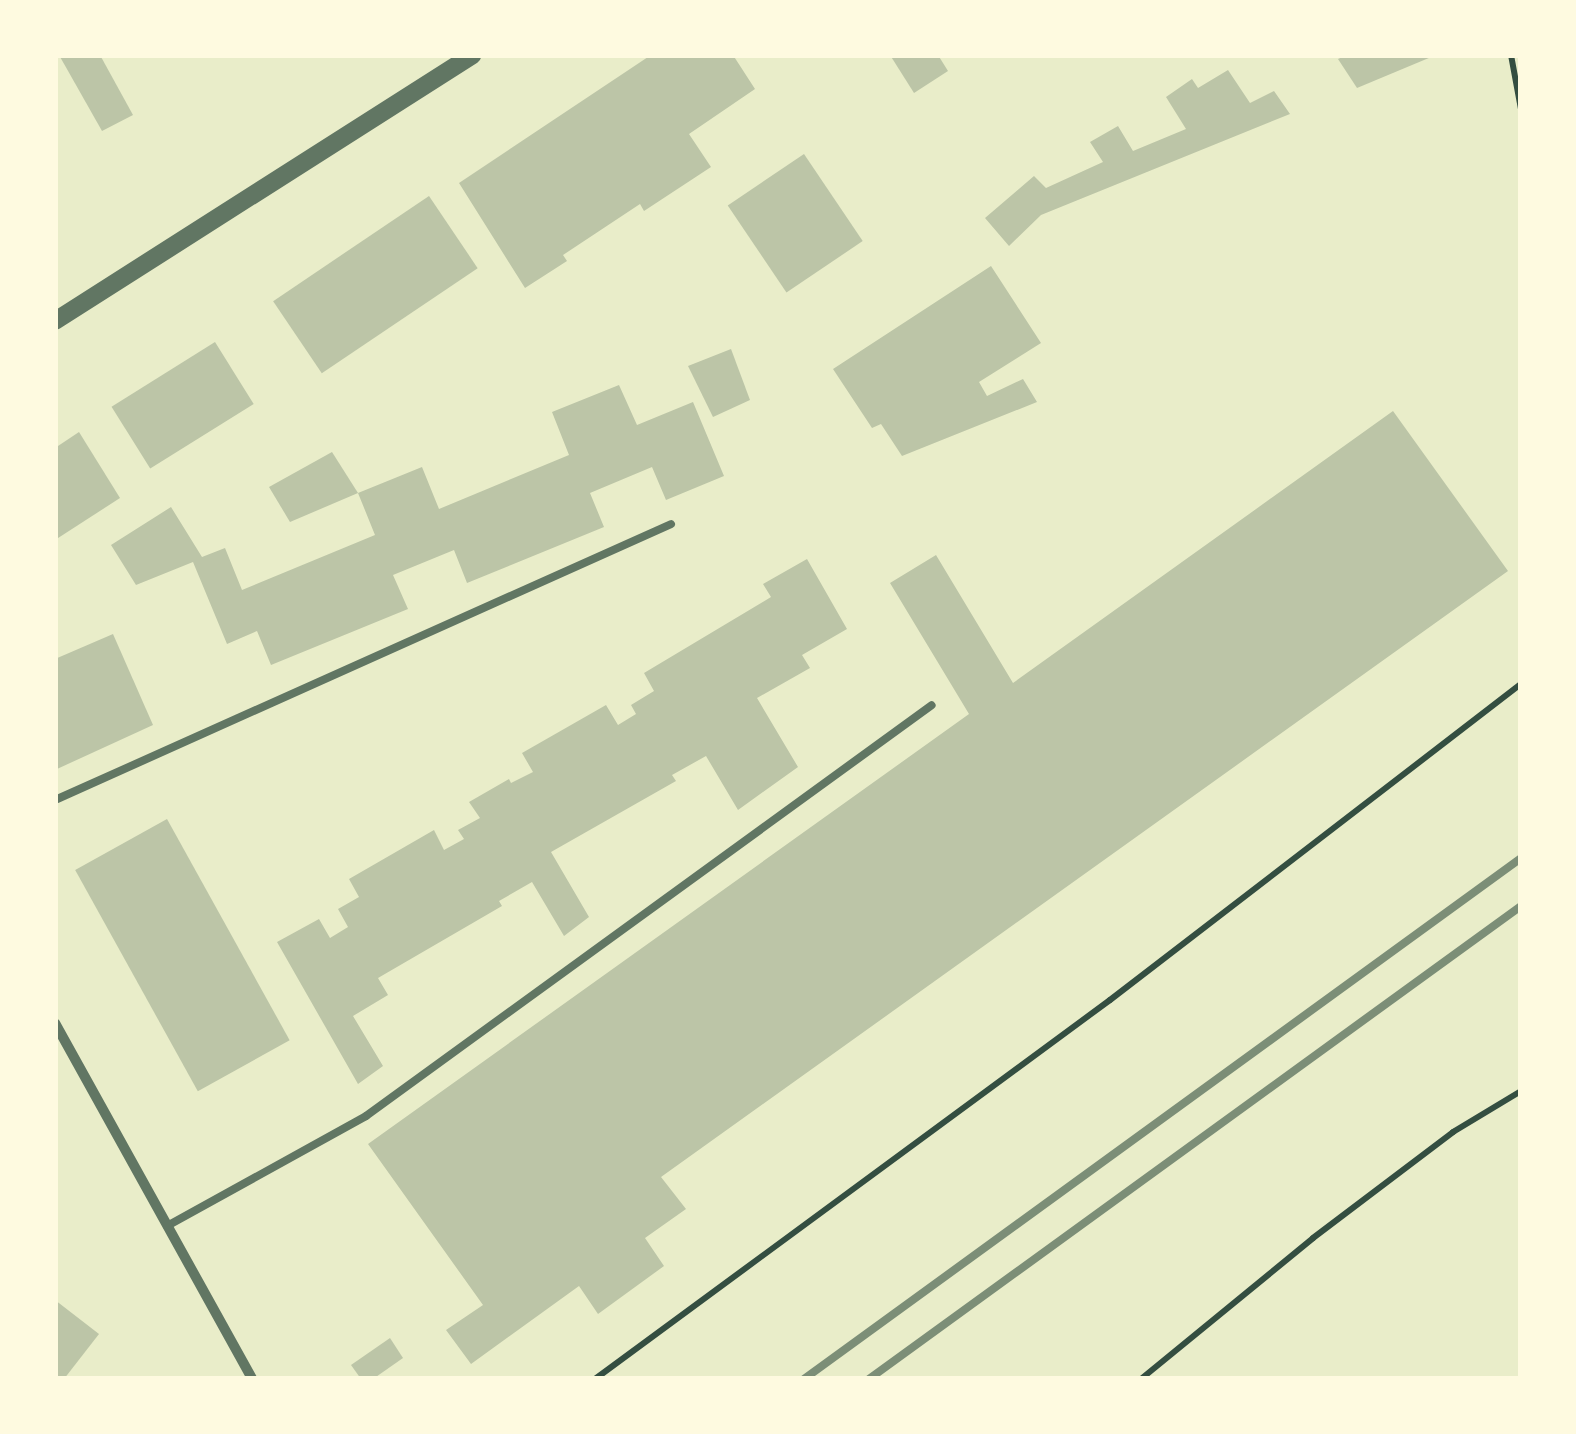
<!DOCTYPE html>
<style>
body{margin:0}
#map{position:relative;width:1576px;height:1434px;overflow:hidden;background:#e9edc9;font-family:Quicksand,sans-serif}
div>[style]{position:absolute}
.building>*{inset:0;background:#bcc5a7;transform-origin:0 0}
.path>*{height:6px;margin:-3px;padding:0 3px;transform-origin:3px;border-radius:3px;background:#344e41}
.service>*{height:8px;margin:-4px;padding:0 4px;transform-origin:4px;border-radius:4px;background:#617663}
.minor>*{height:10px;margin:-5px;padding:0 5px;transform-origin:5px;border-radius:5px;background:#617663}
.tertiary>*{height:18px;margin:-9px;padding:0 9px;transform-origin:9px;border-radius:9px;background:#617663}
.rail>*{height:8px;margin:-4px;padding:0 4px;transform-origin:4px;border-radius:4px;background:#7c8e77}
span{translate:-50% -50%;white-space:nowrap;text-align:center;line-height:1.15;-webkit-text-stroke:8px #fefae0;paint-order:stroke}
.frame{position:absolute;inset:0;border:58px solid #fefae0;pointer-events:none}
</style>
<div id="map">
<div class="building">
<i style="clip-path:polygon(59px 55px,100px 55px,133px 115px,102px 131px)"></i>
<i style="clip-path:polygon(651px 55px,733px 55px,755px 89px,689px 134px,711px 167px,644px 211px,640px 204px,563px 255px,567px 261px,525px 288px,459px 183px)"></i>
<i style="clip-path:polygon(890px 55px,938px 55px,948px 71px,914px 93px)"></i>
<i style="clip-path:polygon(1347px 55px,1436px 55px,1357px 88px,1338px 59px)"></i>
<i style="clip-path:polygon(1228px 70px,1250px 103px,1274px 91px,1290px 114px,1041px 215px,1009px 246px,985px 218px,1034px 176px,1046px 188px,1103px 162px,1090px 142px,1118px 126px,1133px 151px,1186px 129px,1166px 97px,1192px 79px,1198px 88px)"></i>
<i style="left:804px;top:154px;width:105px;height:92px;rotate:56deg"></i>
<i style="left:429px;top:196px;width:87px;height:188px;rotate:56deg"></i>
<i style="clip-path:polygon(991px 266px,1041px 343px,979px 382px,987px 396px,1023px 379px,1037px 402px,902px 456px,881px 424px,872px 428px,833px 369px)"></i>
<i style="left:215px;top:342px;width:73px;height:122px;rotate:58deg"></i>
<i style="clip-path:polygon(731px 349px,750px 400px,713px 417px,688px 366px)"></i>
<i style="clip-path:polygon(619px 385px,637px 425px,693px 402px,724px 476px,666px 500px,652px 467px,590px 493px,604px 527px,467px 583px,454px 550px,393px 575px,408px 609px,271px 665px,257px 631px,227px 644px,193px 562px,136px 585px,111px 545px,171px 507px,202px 557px,225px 548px,242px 590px,375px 535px,358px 493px,422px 467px,439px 509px,569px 455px,552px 412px)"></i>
<i style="clip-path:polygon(1393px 411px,1508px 571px,661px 1177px,686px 1209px,645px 1238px,664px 1266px,598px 1314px,579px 1286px,471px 1364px,446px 1330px,483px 1305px,368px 1144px,969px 714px,890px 583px,936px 555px,1013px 683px)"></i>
<i style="clip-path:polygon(79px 432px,120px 498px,55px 540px,55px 448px)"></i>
<i style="clip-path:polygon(332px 452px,358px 493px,290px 522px,269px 487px)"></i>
<i style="clip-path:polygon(807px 559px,847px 629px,802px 655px,810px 668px,757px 698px,798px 767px,738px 810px,706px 756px,672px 775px,676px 781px,551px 852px,589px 917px,564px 936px,532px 882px,499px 901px,502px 906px,378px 978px,388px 995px,353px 1016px,383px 1066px,358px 1084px,277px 942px,319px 919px,330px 938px,348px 927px,338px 909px,359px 897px,349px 879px,434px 830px,444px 850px,464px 839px,458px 830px,480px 818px,469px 802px,509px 779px,511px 783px,533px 772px,522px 753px,606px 705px,618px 725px,636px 714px,631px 705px,654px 691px,644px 673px,771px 597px,763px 584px)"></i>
<i style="clip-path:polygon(113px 634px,153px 725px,57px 769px,55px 659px)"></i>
<i style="left:167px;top:819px;width:253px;height:105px;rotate:61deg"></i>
<i style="clip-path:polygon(55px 1300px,99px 1334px,64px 1379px,55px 1379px)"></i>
<i style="clip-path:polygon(390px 1338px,403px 1358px,373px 1379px,361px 1379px,351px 1365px)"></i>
</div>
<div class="path">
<i style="left:1511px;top:55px;width:55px;rotate:79.5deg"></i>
<i style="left:595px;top:1379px;width:639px;rotate:-36.35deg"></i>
<i style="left:1110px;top:1000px;width:518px;rotate:-37.56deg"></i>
<i style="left:1141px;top:1379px;width:222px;rotate:-39.3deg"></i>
<i style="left:1313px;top:1238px;width:176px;rotate:-37.1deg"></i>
<i style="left:1453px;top:1132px;width:79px;rotate:-31.1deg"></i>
</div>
<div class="service">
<i style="left:55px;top:800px;width:675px;rotate:-24.13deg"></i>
<i style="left:167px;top:1226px;width:227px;rotate:-28.9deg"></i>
<i style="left:366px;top:1116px;width:699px;rotate:-35.99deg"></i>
</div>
<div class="minor">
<i style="left:55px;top:1023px;width:407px;rotate:61deg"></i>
</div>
<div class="tertiary">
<i style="left:55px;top:321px;width:495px;rotate:-32.5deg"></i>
</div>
<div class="rail">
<i style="left:804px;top:1379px;width:886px;rotate:-36deg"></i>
<i style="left:869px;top:1379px;width:806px;rotate:-35.96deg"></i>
</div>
<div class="frame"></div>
</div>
